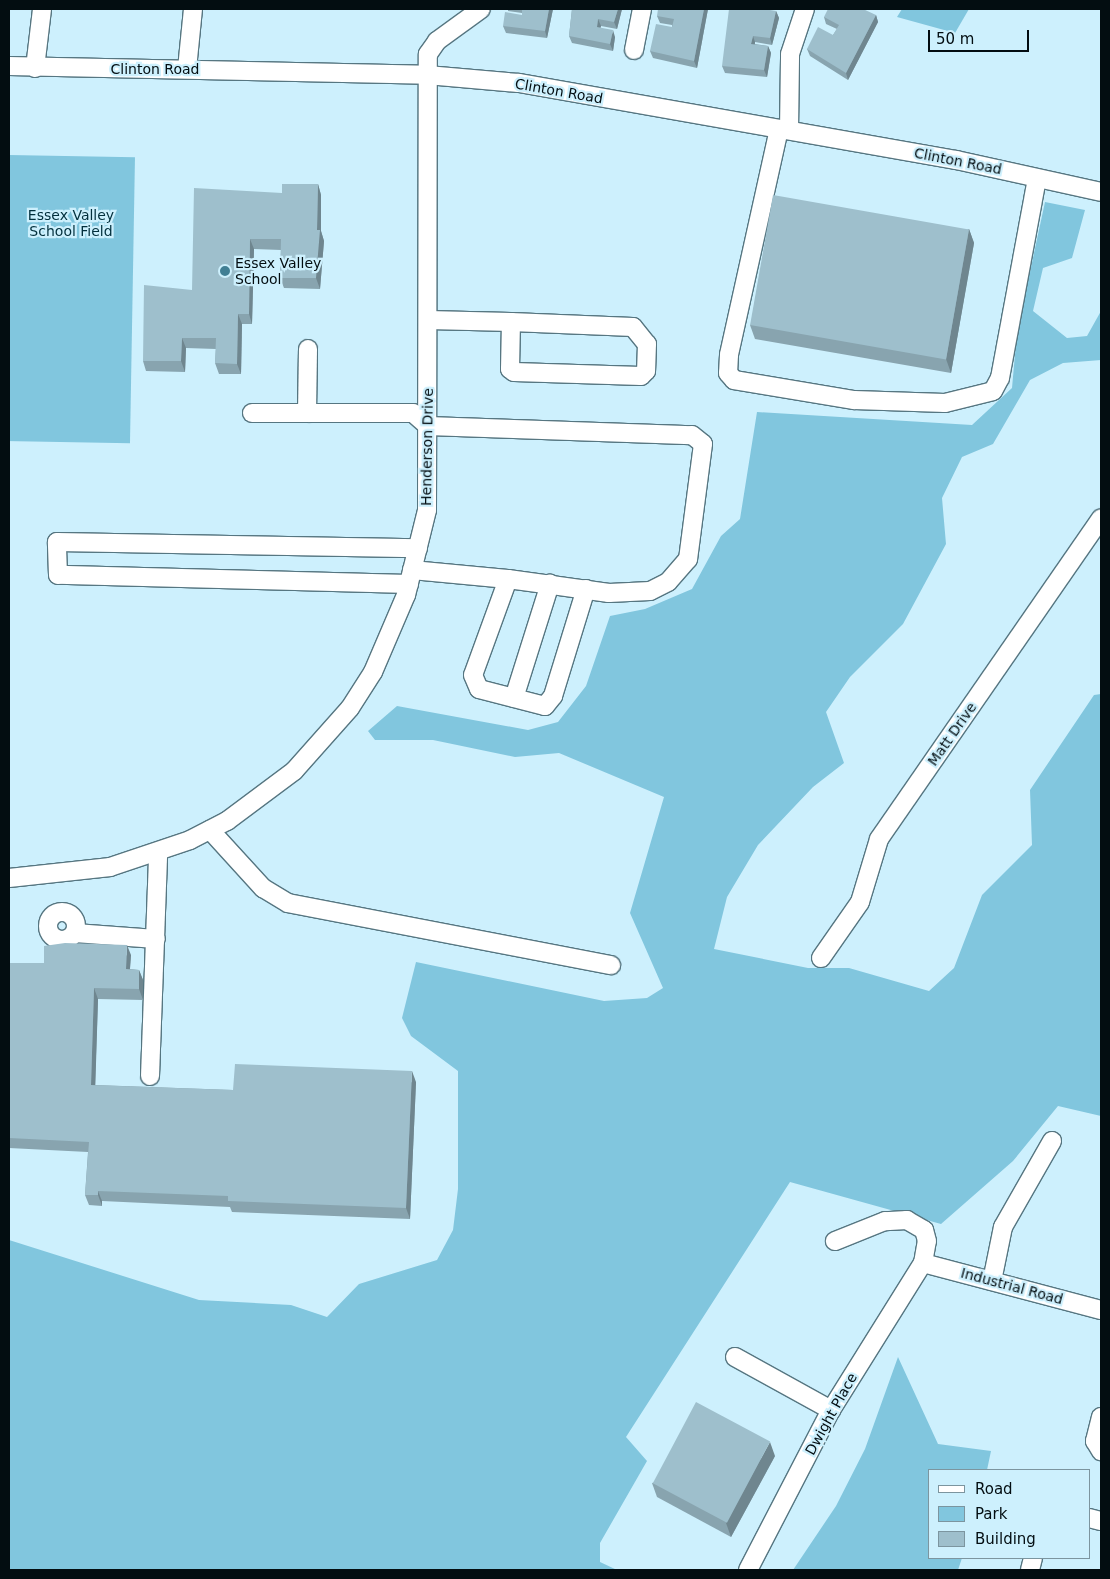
<!DOCTYPE html>
<style>
body{margin:0}
#map{position:relative;width:1110px;height:1579px;overflow:hidden;background:#cdf0fd;font-family:"DejaVu Sans",sans-serif}
div>[style]{position:absolute}
.green>*{inset:0;background:#81c6de;transform-origin:0 0}
.roads{filter:drop-shadow(1px 0 #567681) drop-shadow(-1px 0 #567681) drop-shadow(0 1px #567681) drop-shadow(0 -1px #567681)}
.minor>*{height:18px;margin:-9px;padding:0 9px;transform-origin:9px;border-radius:9px;background:#fff}
.minor>.ring{margin:-9px;padding:0;box-sizing:content-box;background:none;border:18px solid #fff;border-radius:50%}
.wall>*{inset:0;background:#88a4af}
.shaded-wall>*{inset:0;background:#6f868f}
.building>*{inset:0;background:#9ebfcc;transform-origin:0 0}
.dots>*{width:14px;height:14px;translate:-50% -50%;box-sizing:border-box;border:2px solid #cdf0fd;border-radius:50%}
span{translate:-50% -50%;white-space:nowrap;text-align:center;line-height:1.15;-webkit-text-stroke:4.5px #cdf0fd;paint-order:stroke}
.street-label{font-size:14px;color:#030d11}
.park-label{font-size:14px;color:#022f3c}
.poi-label{font-size:14px;color:#030d11}
.left{translate:0 -50%;text-align:left}
.frame{position:absolute;inset:0;border:10px solid #030d11;pointer-events:none}
.legend{position:absolute;left:928px;top:1469px;width:162px;height:90px;box-sizing:border-box;background:#cdf0fd;border:1px solid #7c959f;margin:0;padding:6px 9px;list-style:none;font-size:15px;color:#030d11}
.legend li{display:flex;align-items:center;gap:10px;height:25px}
.legend b{width:25px;border:1px solid #7c959f}
.scale{position:absolute;left:928px;top:30px;width:101px;height:22px;box-sizing:border-box;border:2px solid #030d11;border-top:0;padding-left:6px;font-size:15px;line-height:18px;white-space:nowrap;color:#030d11;-webkit-text-stroke:4px #cdf0fd;paint-order:stroke}
</style>
<div id="map">
<div class="green">
<i style="clip-path:polygon(902px 9px,969px 9px,955px 33px,897px 17px)"></i>
<i style="left:9px;top:155px;width:126px;height:286px;rotate:1deg"></i>
<i style="clip-path:polygon(1045px 202px,1085px 210px,1072px 258px,1043px 268px,1033px 311px,1067px 338px,1087px 336px,1101px 311px,1101px 360px,1063px 363px,1030px 380px,993px 444px,962px 457px,942px 498px,946px 544px,903px 624px,850px 677px,826px 712px,844px 763px,813px 787px,758px 845px,727px 897px,714px 949px,808px 968px,849px 968px,929px 991px,954px 968px,982px 895px,1032px 845px,1030px 790px,1094px 695px,1101px 694px,1101px 1116px,1058px 1106px,1013px 1161px,941px 1224px,790px 1182px,626px 1437px,647px 1461px,600px 1543px,600px 1562px,617px 1570px,9px 1570px,9px 1240px,199px 1300px,291px 1305px,327px 1317px,359px 1284px,437px 1260px,453px 1230px,458px 1189px,458px 1071px,411px 1036px,402px 1018px,416px 962px,604px 1001px,647px 998px,663px 988px,630px 913px,664px 797px,559px 753px,515px 757px,433px 740px,375px 740px,368px 731px,397px 706px,528px 730px,558px 722px,586px 686px,610px 616px,645px 609px,692px 589px,721px 536px,740px 519px,757px 412px,972px 425px,1012px 388px,1017px 332px)"></i>
<i style="clip-path:polygon(898px 1357px,938px 1444px,991px 1451px,987px 1470px,929px 1470px,929px 1558px,962px 1558px,958px 1570px,793px 1570px,836px 1506px,865px 1449px)"></i>
</div>
<div class="roads">
<div class="minor">
<i style="left:634px;top:50px;width:42px;rotate:-79deg"></i>
<i style="left:9px;top:66px;width:418px;rotate:1.2deg"></i>
<i style="left:427px;top:75px;width:92px;rotate:5deg"></i>
<i style="left:519px;top:83px;width:444px;rotate:10deg"></i>
<i style="left:956px;top:160px;width:148px;rotate:12.4deg"></i>
<i style="left:35px;top:68px;width:59px;rotate:-83.2deg"></i>
<i style="left:187px;top:69px;width:60px;rotate:-84.3deg"></i>
<i style="left:779px;top:129px;width:231px;rotate:102.5deg"></i>
<i style="left:729px;top:355px;width:18px;rotate:93deg"></i>
<i style="left:728px;top:373px;width:9px;rotate:49deg"></i>
<i style="left:734px;top:380px;width:122px;rotate:9.5deg"></i>
<i style="left:854px;top:400px;width:91px;rotate:1.9deg"></i>
<i style="left:945px;top:403px;width:49px;rotate:-14deg"></i>
<i style="left:993px;top:391px;width:15px;rotate:-62deg"></i>
<i style="left:1000px;top:378px;width:203px;rotate:-79.5deg"></i>
<i style="left:789px;top:130px;width:76px;rotate:-89.2deg"></i>
<i style="left:790px;top:54px;width:47px;rotate:-71.6deg"></i>
<i style="left:428px;top:320px;width:83px;rotate:1.4deg"></i>
<i style="left:511px;top:322px;width:122px;rotate:2.3deg"></i>
<i style="left:633px;top:327px;width:22px;rotate:51deg"></i>
<i style="left:647px;top:344px;width:27px;rotate:92deg"></i>
<i style="left:646px;top:371px;width:7px;rotate:135deg"></i>
<i style="left:641px;top:376px;width:127px;rotate:-178.2deg"></i>
<i style="left:514px;top:372px;width:5px;rotate:-143deg"></i>
<i style="left:510px;top:369px;width:47px;rotate:-88.8deg"></i>
<i style="left:252px;top:413px;width:161px"></i>
<i style="left:413px;top:413px;width:20px;rotate:41deg"></i>
<i style="left:428px;top:426px;width:264px;rotate:2deg"></i>
<i style="left:692px;top:435px;width:14px;rotate:39deg"></i>
<i style="left:703px;top:444px;width:116px;rotate:97.4deg"></i>
<i style="left:688px;top:559px;width:30px;rotate:131deg"></i>
<i style="left:668px;top:582px;width:20px;rotate:153deg"></i>
<i style="left:650px;top:591px;width:41px;rotate:177.2deg"></i>
<i style="left:609px;top:593px;width:102px;rotate:-172.1deg"></i>
<i style="left:307px;top:413px;width:64px;rotate:-89.1deg"></i>
<i style="left:412px;top:570px;width:96px;rotate:5.4deg"></i>
<i style="left:508px;top:579px;width:102px;rotate:110deg"></i>
<i style="left:473px;top:675px;width:15px;rotate:67deg"></i>
<i style="left:479px;top:689px;width:68px;rotate:14.4deg"></i>
<i style="left:545px;top:706px;width:13px;rotate:-51deg"></i>
<i style="left:553px;top:696px;width:112px;rotate:-72.9deg"></i>
<i style="left:409px;top:584px;width:351px;rotate:-178.5deg"></i>
<i style="left:58px;top:575px;width:33px;rotate:-92deg"></i>
<i style="left:57px;top:542px;width:361px;rotate:1deg"></i>
<i style="left:514px;top:698px;width:120px;rotate:-72.5deg"></i>
<i style="left:210px;top:830px;width:79px;rotate:47.6deg"></i>
<i style="left:263px;top:888px;width:29px;rotate:31deg"></i>
<i style="left:288px;top:903px;width:329px;rotate:10.9deg"></i>
<i style="left:9px;top:878px;width:102px;rotate:-6.2deg"></i>
<i style="left:110px;top:867px;width:84px;rotate:-18.6deg"></i>
<i style="left:190px;top:840px;width:42px;rotate:-27.2deg"></i>
<i style="left:227px;top:821px;width:84px;rotate:-36.7deg"></i>
<i style="left:294px;top:771px;width:84px;rotate:-48.4deg"></i>
<i style="left:350px;top:708px;width:43px;rotate:-57.4deg"></i>
<i style="left:373px;top:672px;width:84px;rotate:-66.8deg"></i>
<i style="left:406px;top:595px;width:88px;rotate:-76.1deg"></i>
<i style="left:427px;top:510px;width:456px;rotate:-89.9deg"></i>
<i style="left:428px;top:54px;width:16px;rotate:-55deg"></i>
<i style="left:437px;top:41px;width:54px;rotate:-36deg"></i>
<i class="ring" style="left:48px;top:912px;width:10px;height:10px"></i>
<i style="left:75px;top:933px;width:81px;rotate:4.2deg"></i>
<i style="left:821px;top:958px;width:68px;rotate:-55.1deg"></i>
<i style="left:860px;top:902px;width:66px;rotate:-73.2deg"></i>
<i style="left:879px;top:839px;width:390px;rotate:-55.3deg"></i>
<i style="left:150px;top:1076px;width:223px;rotate:-87.9deg"></i>
<i style="left:923px;top:1263px;width:184px;rotate:14.8deg"></i>
<i style="left:992px;top:1281px;width:55px;rotate:-78.5deg"></i>
<i style="left:1003px;top:1227px;width:99px;rotate:-60.3deg"></i>
<i style="left:735px;top:1357px;width:110px;rotate:28.9deg"></i>
<i style="left:1101px;top:1417px;width:25px;rotate:104deg"></i>
<i style="left:1095px;top:1441px;width:12px;rotate:59deg"></i>
<i style="left:1089px;top:1518px;width:12px;rotate:14deg"></i>
<i style="left:748px;top:1570px;width:180px;rotate:-62.6deg"></i>
<i style="left:831px;top:1410px;width:173px;rotate:-58deg"></i>
<i style="left:923px;top:1263px;width:22px;rotate:-80deg"></i>
<i style="left:927px;top:1241px;width:11px;rotate:-105deg"></i>
<i style="left:924px;top:1230px;width:20px;rotate:-150deg"></i>
<i style="left:907px;top:1220px;width:22px;rotate:177deg"></i>
<i style="left:885px;top:1221px;width:54px;rotate:158.2deg"></i>
<i style="left:1030px;top:1570px;width:12px;rotate:-76deg"></i>
</div>
</div>
<div class="wall">
<i style="clip-path:polygon(508px 9px,553px 9px,547px 38px,506px 33px,503px 26px,522px 15px,522px 13px,508px 11px)"></i>
<i style="clip-path:polygon(572px 9px,622px 9px,617px 29px,601px 26px,600px 28px,615px 37px,613px 51px,572px 43px,569px 36px)"></i>
<i style="clip-path:polygon(708px 9px,697px 68px,653px 58px,650px 51px,672px 27px,672px 25px,660px 23px,657px 16px)"></i>
<i style="clip-path:polygon(776px 11px,779px 18px,772px 45px,755px 42px,755px 44px,768px 46px,771px 53px,767px 77px,725px 73px,722px 66px)"></i>
<i style="clip-path:polygon(876px 15px,878px 22px,848px 80px,810px 56px,807px 49px,833px 35px,837px 29px,826px 24px,824px 17px)"></i>
<i style="clip-path:polygon(318px 184px,321px 195px,321px 231px,324px 241px,320px 289px,284px 288px,280px 278px,281px 250px,254px 249px,252px 324px,242px 324px,241px 374px,219px 374px,215px 363px,216px 349px,186px 348px,185px 372px,146px 371px,143px 361px,192px 290px,282px 193px)"></i>
<i style="clip-path:polygon(969px 229px,974px 243px,951px 373px,755px 339px,750px 325px)"></i>
<i style="clip-path:polygon(131px 955px,130px 969px,139px 970px,143px 980px,143px 1000px,98px 999px,95px 1085px,233px 1090px,416px 1082px,410px 1219px,232px 1212px,230px 1207px,102px 1201px,102px 1206px,89px 1205px,85px 1195px,88px 1152px,9px 1148px,9px 963px,44px 963px)"></i>
<i style="clip-path:polygon(775px 1456px,731px 1537px,657px 1497px,652px 1483px)"></i>
</div>
<div class="shaded-wall">
<i style="clip-path:polygon(549px 9px,553px 9px,547px 38px,545px 31px)"></i>
<i style="clip-path:polygon(618px 9px,622px 9px,617px 29px,614px 22px)"></i>
<i style="clip-path:polygon(704px 9px,708px 9px,697px 68px,694px 61px)"></i>
<i style="clip-path:polygon(776px 11px,779px 18px,772px 45px,770px 38px)"></i>
<i style="clip-path:polygon(876px 15px,878px 22px,848px 80px,846px 73px)"></i>
<i style="clip-path:polygon(598px 19px,601px 26px,599px 34px,597px 27px)"></i>
<i style="clip-path:polygon(613px 30px,615px 37px,613px 51px,610px 44px)"></i>
<i style="clip-path:polygon(753px 36px,755px 42px,754px 51px,751px 44px)"></i>
<i style="clip-path:polygon(768px 46px,771px 53px,767px 77px,764px 70px)"></i>
<i style="clip-path:polygon(318px 184px,321px 195px,321px 231px,324px 241px,320px 289px,316px 278px)"></i>
<i style="clip-path:polygon(969px 229px,974px 243px,951px 373px,946px 359px)"></i>
<i style="clip-path:polygon(250px 239px,254px 249px,252px 324px,249px 314px)"></i>
<i style="clip-path:polygon(238px 314px,242px 324px,241px 374px,237px 364px)"></i>
<i style="clip-path:polygon(182px 338px,186px 348px,185px 372px,181px 361px)"></i>
<i style="clip-path:polygon(127px 945px,131px 955px,129px 980px,126px 969px)"></i>
<i style="clip-path:polygon(139px 970px,143px 980px,143px 1000px,139px 989px)"></i>
<i style="clip-path:polygon(94px 988px,98px 999px,95px 1095px,91px 1085px)"></i>
<i style="clip-path:polygon(412px 1071px,416px 1082px,410px 1219px,406px 1208px)"></i>
<i style="clip-path:polygon(98px 1191px,102px 1201px,102px 1206px,98px 1195px)"></i>
<i style="clip-path:polygon(770px 1442px,775px 1456px,731px 1537px,726px 1523px)"></i>
</div>
<div class="building">
<i style="clip-path:polygon(522px 9px,549px 9px,545px 31px,503px 26px,505px 12px,522px 15px)"></i>
<i style="clip-path:polygon(572px 9px,618px 9px,614px 22px,598px 19px,597px 27px,613px 30px,610px 44px,569px 36px)"></i>
<i style="clip-path:polygon(658px 9px,704px 9px,694px 61px,650px 51px,656px 24px,672px 27px,674px 19px,657px 16px)"></i>
<i style="clip-path:polygon(729px 9px,764px 9px,776px 11px,770px 38px,753px 36px,751px 44px,768px 46px,764px 70px,722px 66px)"></i>
<i style="clip-path:polygon(828px 9px,863px 9px,876px 15px,846px 73px,807px 49px,818px 27px,833px 35px,839px 25px,824px 17px)"></i>
<i style="clip-path:polygon(282px 184px,318px 184px,317px 230px,320px 230px,316px 278px,280px 278px,281px 239px,250px 239px,249px 314px,238px 314px,237px 364px,215px 363px,216px 338px,182px 338px,181px 361px,143px 361px,144px 285px,192px 290px,194px 188px,282px 193px)"></i>
<i style="left:773px;top:195px;width:199px;height:132px;rotate:10deg"></i>
<i style="clip-path:polygon(65px 943px,127px 945px,126px 969px,139px 970px,139px 989px,94px 988px,91px 1085px,233px 1090px,235px 1064px,412px 1071px,406px 1208px,228px 1201px,228px 1196px,98px 1191px,98px 1195px,85px 1195px,89px 1142px,9px 1138px,9px 963px,44px 963px,44px 946px)"></i>
<i style="left:696px;top:1402px;width:84px;height:92px;rotate:28deg"></i>
</div>
<div class="dots">
<i style="left:225px;top:271px;background:#407f94"></i>
</div>
<div class="street-label">
<span style="left:155px;top:69px">Clinton Road</span>
<span style="left:559px;top:91px;rotate:10deg">Clinton Road</span>
<span style="left:958px;top:161px;rotate:11deg">Clinton Road</span>
<span style="left:427px;top:447px;rotate:-89deg">Henderson Drive</span>
<span style="left:952px;top:734px;rotate:-55deg">Matt Drive</span>
<span style="left:1012px;top:1286px;rotate:15deg">Industrial Road</span>
<span style="left:831px;top:1414px;rotate:-61deg">Dwight Place</span>
</div>
<div class="park-label">
<span style="left:71px;top:223px">Essex Valley<br>School Field</span>
</div>
<div class="poi-label">
<span class="left" style="left:235px;top:271px">Essex Valley<br>School</span>
</div>
<div class="frame"></div>
<ul class="legend">
<li><b style="height:6px;background:#fff"></b>Road</li>
<li><b style="height:14px;background:#81c6de"></b>Park</li>
<li><b style="height:14px;background:#9ebfcc"></b>Building</li>
</ul>
<div class="scale">50 m</div>
</div>
